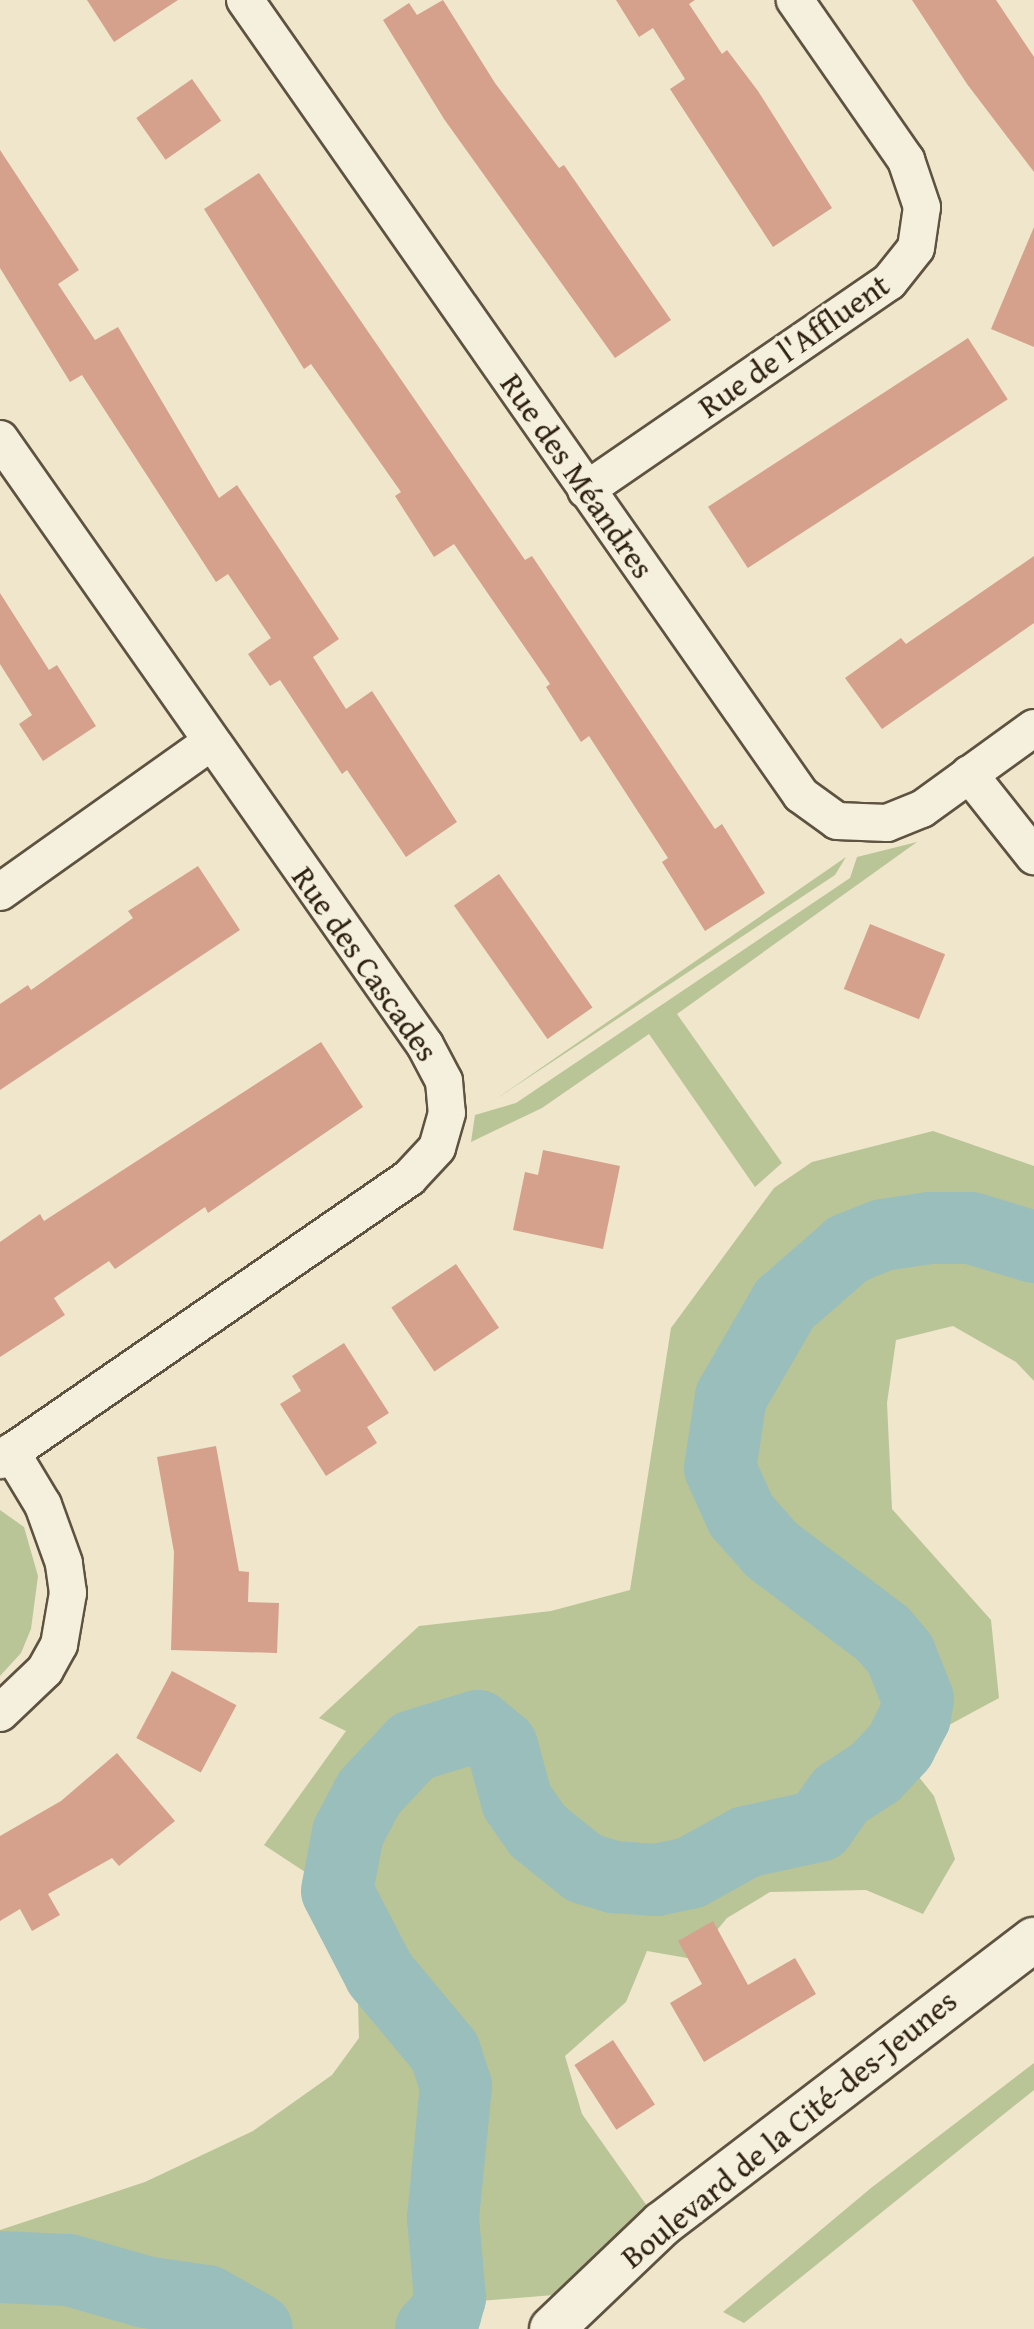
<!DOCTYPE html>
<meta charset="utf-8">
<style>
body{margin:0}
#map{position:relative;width:1034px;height:2329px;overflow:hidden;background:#efe6cb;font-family:"Gentium Book Plus",serif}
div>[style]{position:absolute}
.green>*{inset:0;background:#b9c597}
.river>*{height:72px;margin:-36px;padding:0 36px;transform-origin:36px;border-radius:36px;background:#9abebc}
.building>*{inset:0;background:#d5a18c;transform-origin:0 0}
.roads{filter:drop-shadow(2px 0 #5e5240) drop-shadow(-2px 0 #5e5240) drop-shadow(0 2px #5e5240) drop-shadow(0 -2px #5e5240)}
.street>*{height:36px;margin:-18px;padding:0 18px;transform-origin:18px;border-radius:18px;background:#f5efdd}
.secondary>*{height:44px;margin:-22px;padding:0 22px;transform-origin:22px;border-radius:22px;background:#f5efdd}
span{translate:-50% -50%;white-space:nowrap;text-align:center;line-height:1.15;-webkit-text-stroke:8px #f5efdd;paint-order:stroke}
.street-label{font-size:32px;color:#2e2111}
</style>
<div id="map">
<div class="green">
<i style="clip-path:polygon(917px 842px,677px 1014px,782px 1163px,755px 1187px,649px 1034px,542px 1108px,471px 1142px,475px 1115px,516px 1103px,850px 878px,857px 857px)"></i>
<i style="clip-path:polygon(846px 857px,835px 875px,496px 1099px)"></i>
<i style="clip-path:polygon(933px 1131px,1034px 1166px,1034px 1381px,1016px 1362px,953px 1326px,896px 1340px,887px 1403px,892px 1509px,991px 1620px,999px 1698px,899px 1752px,934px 1796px,955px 1859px,923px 1914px,866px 1890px,770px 1892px,727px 1918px,693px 1959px,647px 1951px,626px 2002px,565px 2056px,582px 2114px,652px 2213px,566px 2294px,468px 2302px,427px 2329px,0 2329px,0 2230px,145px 2182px,253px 2131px,332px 2075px,359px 2038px,357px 1966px,337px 1893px,264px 1845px,346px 1731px,319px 1718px,419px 1626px,551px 1611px,630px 1590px,671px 1328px,774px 1188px,812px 1162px)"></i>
<i style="clip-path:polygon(0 1510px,24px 1527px,38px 1576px,31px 1629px,21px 1653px,0 1676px)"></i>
<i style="clip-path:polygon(1034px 2063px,1034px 2090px,744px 2323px,723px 2312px,871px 2188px)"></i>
</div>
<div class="river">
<i style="left:0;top:2267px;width:69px;rotate:2.5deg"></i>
<i style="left:69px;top:2270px;width:79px;rotate:16.1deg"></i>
<i style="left:145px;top:2292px;width:63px;rotate:8.3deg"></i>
<i style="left:207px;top:2301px;width:57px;rotate:29.2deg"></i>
<i style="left:431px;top:2329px;width:20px;rotate:-45deg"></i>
<i style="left:445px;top:2315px;width:18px;rotate:-74deg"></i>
<i style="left:450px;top:2298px;width:80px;rotate:-95deg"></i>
<i style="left:443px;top:2218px;width:133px;rotate:-84.4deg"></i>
<i style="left:456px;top:2086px;width:36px;rotate:-108deg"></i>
<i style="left:445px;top:2052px;width:102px;rotate:-129.8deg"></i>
<i style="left:380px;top:1974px;width:93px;rotate:-117.4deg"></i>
<i style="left:337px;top:1891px;width:59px;rotate:-79.3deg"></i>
<i style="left:348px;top:1833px;width:45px;rotate:-62.3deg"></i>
<i style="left:369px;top:1793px;width:64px;rotate:-46.9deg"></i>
<i style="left:413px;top:1746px;width:68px;rotate:-17.1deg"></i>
<i style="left:478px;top:1726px;width:31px;rotate:40deg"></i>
<i style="left:502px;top:1746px;width:57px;rotate:74.7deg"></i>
<i style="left:517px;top:1801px;width:37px;rotate:55deg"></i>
<i style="left:538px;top:1831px;width:59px;rotate:38.8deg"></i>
<i style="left:584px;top:1868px;width:30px;rotate:17deg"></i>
<i style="left:613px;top:1877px;width:43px;rotate:4deg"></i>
<i style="left:656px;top:1880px;width:35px;rotate:-12deg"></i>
<i style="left:690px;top:1873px;width:64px;rotate:-29deg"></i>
<i style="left:746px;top:1842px;width:75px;rotate:-12.4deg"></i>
<i style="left:819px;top:1826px;width:38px;rotate:-55deg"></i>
<i style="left:841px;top:1795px;width:42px;rotate:-33.3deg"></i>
<i style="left:876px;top:1772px;width:35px;rotate:-47deg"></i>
<i style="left:900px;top:1746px;width:33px;rotate:-63deg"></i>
<i style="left:915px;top:1717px;width:18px;rotate:-81deg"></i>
<i style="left:918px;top:1699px;width:48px;rotate:-111.8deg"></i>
<i style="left:900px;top:1654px;width:26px;rotate:-130deg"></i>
<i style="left:883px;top:1634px;width:139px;rotate:-142.9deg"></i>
<i style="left:772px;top:1550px;width:47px;rotate:-131.5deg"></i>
<i style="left:741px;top:1515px;width:51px;rotate:-114.1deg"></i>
<i style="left:720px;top:1468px;width:72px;rotate:-81.2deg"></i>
<i style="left:731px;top:1397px;width:108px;rotate:-59.9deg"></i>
<i style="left:785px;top:1304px;width:84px;rotate:-41.1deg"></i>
<i style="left:848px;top:1249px;width:38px;rotate:-22deg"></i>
<i style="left:883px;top:1235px;width:48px;rotate:-8.5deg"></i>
<i style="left:930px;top:1228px;width:41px"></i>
<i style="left:971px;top:1228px;width:66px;rotate:16.8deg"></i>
</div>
<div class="building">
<i style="clip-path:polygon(87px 0,178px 0,114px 42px)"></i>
<i style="clip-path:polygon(443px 0,495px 83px,559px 168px,564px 165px,671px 320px,615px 358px,444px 119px,383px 20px,409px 3px,417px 15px)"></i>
<i style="clip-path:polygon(616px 0,695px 0,689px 4px,722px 54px,727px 50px,758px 91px,832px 208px,773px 247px,670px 89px,685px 79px,653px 28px,639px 37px)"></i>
<i style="clip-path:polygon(912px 0,996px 0,1034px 57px,1034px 172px,967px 84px)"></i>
<i style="left:192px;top:79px;width:51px;height:68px;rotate:55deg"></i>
<i style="clip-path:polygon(0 150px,79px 270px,58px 284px,95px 340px,118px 327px,219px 498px,237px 485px,339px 639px,313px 657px,346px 709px,372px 691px,457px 822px,406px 857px,347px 770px,342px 774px,280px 680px,270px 686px,248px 654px,271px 638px,228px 574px,216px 582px,82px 375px,70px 382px,0 268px)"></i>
<i style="clip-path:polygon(259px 173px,525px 560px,532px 556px,715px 829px,722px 824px,765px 893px,705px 931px,662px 862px,668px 858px,589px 736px,581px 742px,546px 687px,550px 684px,454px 544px,434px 557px,395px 496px,401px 492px,311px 364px,304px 369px,204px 209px)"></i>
<i style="clip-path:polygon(1034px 227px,1034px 347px,991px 329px)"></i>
<i style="left:968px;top:338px;width:73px;height:310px;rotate:57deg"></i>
<i style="clip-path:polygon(1034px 556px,1034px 623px,882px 729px,845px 678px,901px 638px,906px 644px)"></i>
<i style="clip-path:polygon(0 593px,49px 670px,57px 665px,96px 726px,43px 761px,19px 724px,32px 715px,0 664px)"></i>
<i style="clip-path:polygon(198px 866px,240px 930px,0 1090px,0 1004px,28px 985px,31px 990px,133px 918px,128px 911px)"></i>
<i style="left:499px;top:874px;width:163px;height:55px;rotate:55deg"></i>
<i style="left:870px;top:924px;width:81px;height:70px;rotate:22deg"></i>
<i style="clip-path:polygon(321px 1042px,363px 1107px,208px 1213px,205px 1207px,115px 1269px,109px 1261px,54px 1298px,65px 1315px,0 1357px,0 1242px,40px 1214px,44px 1221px)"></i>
<i style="clip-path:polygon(543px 1150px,620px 1166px,603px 1249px,513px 1230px,525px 1172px,538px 1175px)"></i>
<i style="left:456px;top:1264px;width:77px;height:78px;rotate:56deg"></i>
<i style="clip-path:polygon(344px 1343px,389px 1413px,367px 1427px,377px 1443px,326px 1476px,280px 1404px,301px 1391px,292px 1376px)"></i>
<i style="clip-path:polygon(216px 1446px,239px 1571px,249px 1572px,248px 1602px,279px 1603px,277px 1653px,171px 1650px,174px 1552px,157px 1457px)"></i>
<i style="left:172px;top:1671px;width:73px;height:76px;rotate:28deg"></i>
<i style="clip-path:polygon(117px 1753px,175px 1821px,119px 1866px,112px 1858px,48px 1894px,60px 1915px,32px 1931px,20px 1909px,0 1921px,0 1836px,61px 1801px)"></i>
<i style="clip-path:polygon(713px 1921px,748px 1985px,795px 1958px,816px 1994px,704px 2062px,670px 2003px,702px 1984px,678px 1941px)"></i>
<i style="left:613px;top:2040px;width:77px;height:46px;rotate:57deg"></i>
</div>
<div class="roads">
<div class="street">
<i style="left:245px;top:0;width:970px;rotate:55.03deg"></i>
<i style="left:801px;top:795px;width:44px;rotate:35.8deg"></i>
<i style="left:837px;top:821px;width:50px;rotate:2.3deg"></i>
<i style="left:887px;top:823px;width:38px;rotate:-22deg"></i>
<i style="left:922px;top:809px;width:138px;rotate:-35.9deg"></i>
<i style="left:0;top:439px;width:740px;rotate:54.96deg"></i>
<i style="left:425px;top:1045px;width:41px;rotate:62.2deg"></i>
<i style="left:444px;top:1081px;width:32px;rotate:85deg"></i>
<i style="left:447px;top:1113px;width:36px;rotate:106deg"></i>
<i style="left:437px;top:1148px;width:41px;rotate:133deg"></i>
<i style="left:409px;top:1178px;width:497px;rotate:145.4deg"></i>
<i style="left:586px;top:490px;width:368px;rotate:-34.5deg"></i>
<i style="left:889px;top:282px;width:43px;rotate:-51.5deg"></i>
<i style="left:916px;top:248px;width:41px;rotate:-81.7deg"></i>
<i style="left:922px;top:207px;width:50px;rotate:-108.8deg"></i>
<i style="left:906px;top:160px;width:195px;rotate:-124.8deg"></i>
<i style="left:969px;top:774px;width:105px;rotate:51.6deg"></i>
<i style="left:0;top:892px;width:259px;rotate:-35.4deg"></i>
<i style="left:0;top:1713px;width:62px;rotate:-43.7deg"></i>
<i style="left:45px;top:1670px;width:29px;rotate:-61deg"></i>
<i style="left:59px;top:1645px;width:53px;rotate:-80.2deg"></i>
<i style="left:68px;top:1593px;width:30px;rotate:-98deg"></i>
<i style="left:64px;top:1563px;width:62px;rotate:-109.9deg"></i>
<i style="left:43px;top:1505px;width:62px;rotate:-121.1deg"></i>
</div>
<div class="secondary">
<i style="left:552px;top:2329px;width:152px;rotate:-43.7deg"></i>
<i style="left:662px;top:2224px;width:468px;rotate:-37.4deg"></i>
</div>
</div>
<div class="street-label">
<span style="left:794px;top:346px;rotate:-35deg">Rue de l'Affluent</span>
<span style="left:577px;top:476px;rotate:55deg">Rue des Méandres</span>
<span style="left:365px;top:964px;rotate:55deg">Rue des Cascades</span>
<span style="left:789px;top:2129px;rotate:-39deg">Boulevard de la Cité-des-Jeunes</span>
</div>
</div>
